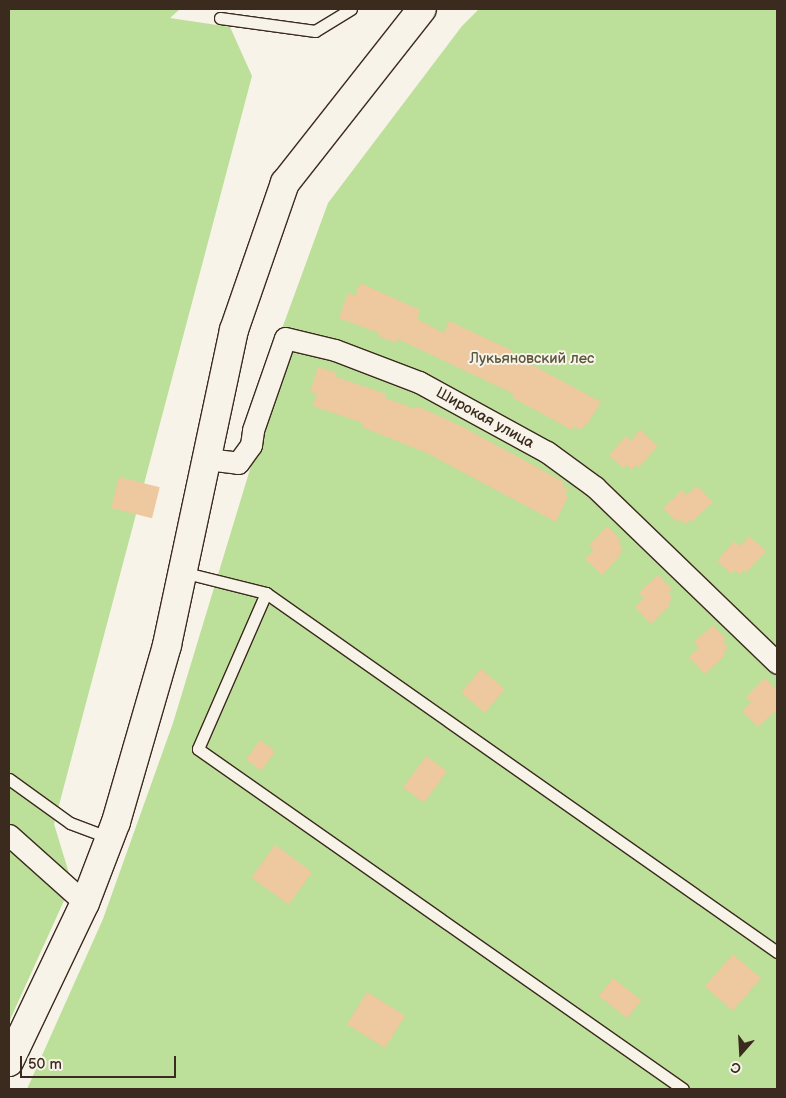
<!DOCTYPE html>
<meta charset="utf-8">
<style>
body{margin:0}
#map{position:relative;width:786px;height:1098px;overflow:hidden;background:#f7f3e8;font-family:"Balsamiq Sans",sans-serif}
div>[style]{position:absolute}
.green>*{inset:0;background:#bcdf99}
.building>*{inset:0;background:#eec89e;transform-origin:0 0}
.roads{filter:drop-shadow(1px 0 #3b2a1e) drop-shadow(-1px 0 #3b2a1e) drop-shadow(0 1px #3b2a1e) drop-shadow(0 -1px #3b2a1e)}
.service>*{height:11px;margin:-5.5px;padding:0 5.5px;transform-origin:5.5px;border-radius:5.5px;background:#f7f3e8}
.minor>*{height:21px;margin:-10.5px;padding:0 10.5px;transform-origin:10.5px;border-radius:10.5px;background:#f7f3e8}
.secondary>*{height:28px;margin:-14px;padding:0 14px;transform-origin:14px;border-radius:14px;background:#f7f3e8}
span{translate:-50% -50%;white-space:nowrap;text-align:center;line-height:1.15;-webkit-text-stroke:4px #f7f3e8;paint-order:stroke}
.park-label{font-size:15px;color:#5b573d}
.street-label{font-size:15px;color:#3b2a1e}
.frame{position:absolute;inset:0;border:10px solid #3b2a1e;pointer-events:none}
.north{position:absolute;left:716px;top:1028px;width:50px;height:50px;-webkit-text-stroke:4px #f7f3e8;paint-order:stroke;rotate:199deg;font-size:14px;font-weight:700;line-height:20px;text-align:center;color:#3b2a1e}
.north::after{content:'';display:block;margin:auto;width:18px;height:22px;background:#3b2a1e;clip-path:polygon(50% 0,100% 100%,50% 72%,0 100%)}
.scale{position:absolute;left:20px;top:1056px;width:156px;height:22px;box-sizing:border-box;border:2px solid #3b2a1e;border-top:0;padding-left:6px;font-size:15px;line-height:18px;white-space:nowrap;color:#3b2a1e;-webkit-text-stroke:4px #f7f3e8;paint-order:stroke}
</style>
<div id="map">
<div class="green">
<i style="clip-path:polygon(9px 9px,180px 9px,170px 18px,230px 27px,252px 76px,54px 824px,72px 883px,9px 1022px)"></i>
<i style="clip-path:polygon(479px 9px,777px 9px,777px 1089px,27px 1089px,103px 919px,173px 723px,251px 466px,272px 356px,328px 203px,462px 26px)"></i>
</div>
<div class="building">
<i style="clip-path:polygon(360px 283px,420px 310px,417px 319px,444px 333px,449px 321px,513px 351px,512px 354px,601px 402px,586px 426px,584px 425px,580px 430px,574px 426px,572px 430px,513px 398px,514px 394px,398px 339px,396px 343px,378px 336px,379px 333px,339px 318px,348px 293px,355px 296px)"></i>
<i style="clip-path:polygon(318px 367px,337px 373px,336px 377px,386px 394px,385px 398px,416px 409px,417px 406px,461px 426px,564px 482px,562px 486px,568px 489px,565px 494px,568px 496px,556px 522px,427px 453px,362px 427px,363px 423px,313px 406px,317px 394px,310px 392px)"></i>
<i style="clip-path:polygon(640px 430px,658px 446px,639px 467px,636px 465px,632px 470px,627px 465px,623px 468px,609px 455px,626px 436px,631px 441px)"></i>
<i style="left:119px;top:477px;width:42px;height:32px;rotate:14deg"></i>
<i style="clip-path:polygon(697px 486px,713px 502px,692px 522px,690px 520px,685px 524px,680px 519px,677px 522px,663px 508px,682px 490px,687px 495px)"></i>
<i style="clip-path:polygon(607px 526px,621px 540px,618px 543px,623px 548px,619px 553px,621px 555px,602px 575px,585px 559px,594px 550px,589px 545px)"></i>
<i style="clip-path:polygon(749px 536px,766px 551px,747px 572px,744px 570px,740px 575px,735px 570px,731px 574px,717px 561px,734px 541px,740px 546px)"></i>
<i style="clip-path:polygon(658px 575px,672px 589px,668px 592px,673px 597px,669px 602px,671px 604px,651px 624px,635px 607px,644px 598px,639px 593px)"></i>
<i style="clip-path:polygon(713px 625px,726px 639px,723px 642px,728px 648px,723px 652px,726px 654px,705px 674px,689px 657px,699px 648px,694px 642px)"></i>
<i style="left:481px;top:669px;width:31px;height:31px;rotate:40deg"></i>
<i style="clip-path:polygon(765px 678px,777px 690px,777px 709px,758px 727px,742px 711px,751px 702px,746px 697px)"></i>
<i style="left:260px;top:740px;width:19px;height:24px;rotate:36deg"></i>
<i style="left:426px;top:756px;width:26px;height:39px;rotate:36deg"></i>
<i style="left:275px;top:845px;width:46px;height:40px;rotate:36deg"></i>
<i style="left:733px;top:954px;width:37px;height:43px;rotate:41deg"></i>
<i style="left:613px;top:978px;width:36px;height:23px;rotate:38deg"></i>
<i style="left:367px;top:992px;width:45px;height:38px;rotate:32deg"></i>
</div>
<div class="roads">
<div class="service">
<i style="left:220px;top:18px;width:96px;rotate:7.8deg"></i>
<i style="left:315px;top:31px;width:42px;rotate:-31.4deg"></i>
<i style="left:182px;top:572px;width:87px;rotate:14deg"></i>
<i style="left:266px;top:593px;width:170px;rotate:113.6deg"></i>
<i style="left:198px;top:749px;width:592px;rotate:35.03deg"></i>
<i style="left:266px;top:593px;width:625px;rotate:35.09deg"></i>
<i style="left:9px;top:779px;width:75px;rotate:35.8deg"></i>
<i style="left:70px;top:823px;width:43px;rotate:20.6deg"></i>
</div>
<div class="minor">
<i style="left:207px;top:459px;width:31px;rotate:7deg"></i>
<i style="left:238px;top:463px;width:22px;rotate:-54deg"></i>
<i style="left:251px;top:445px;width:15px;rotate:-82deg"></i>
<i style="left:253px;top:430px;width:97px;rotate:-70.8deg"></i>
<i style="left:285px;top:338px;width:51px;rotate:13.5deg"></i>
<i style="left:335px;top:350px;width:90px;rotate:20.9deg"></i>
<i style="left:419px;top:382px;width:146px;rotate:28.7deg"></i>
<i style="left:547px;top:452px;width:59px;rotate:36.1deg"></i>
<i style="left:595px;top:487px;width:253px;rotate:44deg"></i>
<i style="left:9px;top:835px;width:102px;rotate:41.8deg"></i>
</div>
<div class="secondary">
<i style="left:9px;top:1062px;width:176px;rotate:-64.5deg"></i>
<i style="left:85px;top:903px;width:87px;rotate:-69.1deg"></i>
<i style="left:116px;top:822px;width:184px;rotate:-73.9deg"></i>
<i style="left:167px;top:645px;width:322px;rotate:-78deg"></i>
<i style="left:234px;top:330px;width:156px;rotate:-70.9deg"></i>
<i style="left:285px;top:183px;width:221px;rotate:-51.8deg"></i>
</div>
</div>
<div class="park-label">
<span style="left:532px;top:359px">Лукьяновский лес</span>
</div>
<div class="street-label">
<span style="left:485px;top:418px;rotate:29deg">Широкая улица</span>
</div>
<div class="frame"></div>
<div class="north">С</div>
<div class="scale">50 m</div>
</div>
